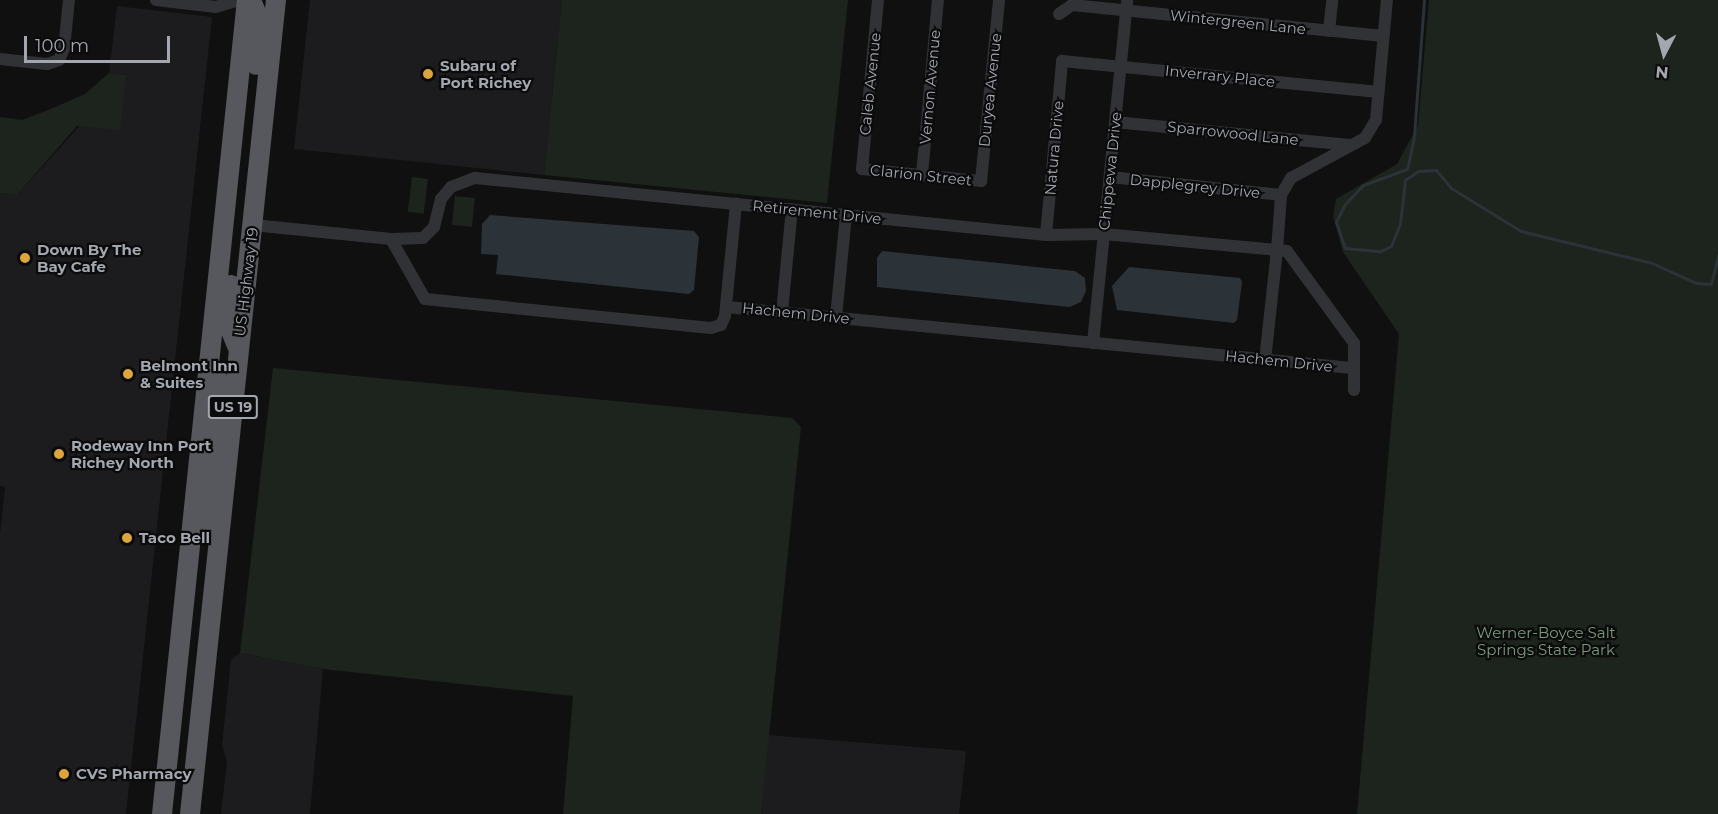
<!DOCTYPE html>
<style>
body{margin:0}
#map{position:relative;width:1718px;height:814px;overflow:hidden;background:#101011;font-family:Montserrat,sans-serif}
div>[style]{position:absolute}
.built>*{inset:0;background:#1c1c1e}
.green>*{inset:0;background:#1d231d;transform-origin:0 0}
.water>*{inset:0;background:#2b3238}
.stream>*{height:3px;margin:-1.5px;padding:0 1.5px;transform-origin:1.5px;border-radius:1.5px;background:#2b3238}
.minor>*{height:12px;margin:-6px;padding:0 6px;transform-origin:6px;border-radius:6px;background:#313235}
.trunk>*{height:20px;margin:-10px;padding:0 10px;transform-origin:10px;border-radius:10px;background:#56585d}
.dots>*{width:16px;height:16px;translate:-50% -50%;box-sizing:border-box;border:3px solid #0b0b0c;border-radius:50%}
span{translate:-50% -50%;white-space:nowrap;text-align:center;line-height:1.15;-webkit-text-stroke:4.5px #0b0b0c;paint-order:stroke}
.shield-label span{padding:2px 4px;background:#0b0b0c;border:2px solid;border-radius:4px;-webkit-text-stroke-width:0}
.shield-label{font-size:14px;color:#a3a7b0;font-weight:700}
.street-label{font-size:15px;color:#a3a7b0}
.poi-label{font-size:15px;color:#a3a7b0;font-weight:700}
.left{translate:0 -50%;text-align:left}
.park-label{font-size:15px;color:#7b997d}
.north{position:absolute;left:1634px;top:24px;width:60px;height:60px;-webkit-text-stroke:4px #0b0b0c;paint-order:stroke;rotate:186deg;font-size:16px;font-weight:700;line-height:24px;text-align:center;color:#a3a7b0}
.north::after{content:'';display:block;margin:auto;width:21px;height:27px;background:#a3a7b0;clip-path:polygon(50% 0,100% 100%,50% 72%,0 100%)}
.scale{position:absolute;left:24px;top:36px;width:146px;height:27px;box-sizing:border-box;border:3px solid #a3a7b0;border-top:0;padding-left:8px;font-size:18px;line-height:21px;white-space:nowrap;color:#a3a7b0;-webkit-text-stroke:4px #0b0b0c;paint-order:stroke}
</style>
<div id="map">
<div class="built">
<i style="clip-path:polygon(310px 0,562px 0,544px 175px,294px 149px)"></i>
<i style="clip-path:polygon(117px 6px,212px 17px,126px 814px,0 814px,0 534px,5px 487px,0 486px,0 193px,17px 195px,126px 75px,109px 73px)"></i>
<i style="clip-path:polygon(240px 653px,323px 669px,310px 814px,221px 814px,227px 761px,222px 745px,231px 660px)"></i>
<i style="clip-path:polygon(768px 735px,966px 751px,959px 814px,761px 814px)"></i>
</div>
<div class="green">
<i style="clip-path:polygon(562px 0,848px 0,827px 203px,544px 175px)"></i>
<i style="clip-path:polygon(1429px 0,1718px 0,1718px 814px,1357px 814px,1399px 334px,1343px 252px,1333px 216px,1336px 199px,1397px 164px,1418px 125px)"></i>
<i style="clip-path:polygon(109px 73px,126px 75px,120px 130px,77px 126px,17px 195px,0 193px,0 117px,22px 120px,53px 108px,85px 94px)"></i>
<i style="left:412px;top:177px;width:16px;height:35px;rotate:7deg"></i>
<i style="left:455px;top:196px;width:20px;height:29px;rotate:6deg"></i>
<i style="clip-path:polygon(273px 368px,792px 418px,801px 427px,761px 814px,563px 814px,573px 696px,323px 669px,240px 653px)"></i>
</div>
<div class="water">
<i style="clip-path:polygon(490px 215px,694px 231px,699px 237px,694px 290px,689px 294px,496px 274px,498px 255px,481px 254px,482px 224px)"></i>
<i style="clip-path:polygon(882px 251px,1075px 271px,1085px 278px,1086px 291px,1081px 302px,1070px 307px,877px 287px,877px 258px)"></i>
<i style="clip-path:polygon(1129px 267px,1240px 278px,1242px 282px,1237px 320px,1234px 323px,1117px 310px,1112px 286px)"></i>
</div>
<div class="stream">
<i style="left:1424px;top:0;width:137px;rotate:94.2deg"></i>
<i style="left:1414px;top:137px;width:33px;rotate:102deg"></i>
<i style="left:1407px;top:169px;width:47px;rotate:160deg"></i>
<i style="left:1363px;top:185px;width:26px;rotate:133deg"></i>
<i style="left:1345px;top:204px;width:20px;rotate:117deg"></i>
<i style="left:1336px;top:222px;width:28px;rotate:71deg"></i>
<i style="left:1345px;top:248px;width:36px;rotate:5deg"></i>
<i style="left:1381px;top:251px;width:11px;rotate:-27deg"></i>
<i style="left:1391px;top:246px;width:24px;rotate:-68deg"></i>
<i style="left:1400px;top:224px;width:44px;rotate:-83.5deg"></i>
<i style="left:1405px;top:180px;width:16px;rotate:-35deg"></i>
<i style="left:1418px;top:171px;width:18px;rotate:-3deg"></i>
<i style="left:1436px;top:170px;width:23px;rotate:50deg"></i>
<i style="left:1451px;top:188px;width:82px;rotate:31.6deg"></i>
<i style="left:1521px;top:231px;width:135px;rotate:13.7deg"></i>
<i style="left:1652px;top:263px;width:48px;rotate:24.4deg"></i>
<i style="left:1696px;top:283px;width:15px;rotate:4deg"></i>
<i style="left:1711px;top:284px;width:30px;rotate:-76deg"></i>
</div>
<div class="minor">
<i style="left:156px;top:0;width:60px;rotate:6.7deg"></i>
<i style="left:216px;top:7px;width:24px;rotate:-17deg"></i>
<i style="left:878px;top:0;width:170px;rotate:95.4deg"></i>
<i style="left:862px;top:169px;width:120px;rotate:5.8deg"></i>
<i style="left:981px;top:181px;width:182px;rotate:-84.3deg"></i>
<i style="left:1059px;top:14px;width:16px;rotate:-35deg"></i>
<i style="left:1072px;top:5px;width:313px;rotate:5.7deg"></i>
<i style="left:1329px;top:31px;width:31px;rotate:-84deg"></i>
<i style="left:0;top:59px;width:47px;rotate:6.1deg"></i>
<i style="left:47px;top:64px;width:13px;rotate:-18deg"></i>
<i style="left:59px;top:60px;width:12px;rotate:-66deg"></i>
<i style="left:64px;top:49px;width:49px;rotate:-84.2deg"></i>
<i style="left:1115px;top:122px;width:236px;rotate:5.6deg"></i>
<i style="left:922px;top:175px;width:176px;rotate:-84.8deg"></i>
<i style="left:1110px;top:177px;width:172px;rotate:6deg"></i>
<i style="left:253px;top:225px;width:139px;rotate:5.8deg"></i>
<i style="left:391px;top:239px;width:32px;rotate:-2deg"></i>
<i style="left:423px;top:238px;width:16px;rotate:-45deg"></i>
<i style="left:434px;top:227px;width:29px;rotate:-76deg"></i>
<i style="left:441px;top:199px;width:16px;rotate:-50deg"></i>
<i style="left:451px;top:187px;width:26px;rotate:-21deg"></i>
<i style="left:475px;top:178px;width:574px;rotate:5.7deg"></i>
<i style="left:1046px;top:235px;width:58px;rotate:-1deg"></i>
<i style="left:1104px;top:234px;width:174px;rotate:5.3deg"></i>
<i style="left:1277px;top:250px;width:111px;rotate:96.2deg"></i>
<i style="left:1046px;top:235px;width:175px;rotate:-84.7deg"></i>
<i style="left:1062px;top:61px;width:318px;rotate:5.6deg"></i>
<i style="left:391px;top:239px;width:69px;rotate:60.5deg"></i>
<i style="left:425px;top:299px;width:287px;rotate:5.8deg"></i>
<i style="left:711px;top:328px;width:10px;rotate:-17deg"></i>
<i style="left:721px;top:325px;width:10px;rotate:-66deg"></i>
<i style="left:725px;top:316px;width:113px;rotate:-84.4deg"></i>
<i style="left:727px;top:307px;width:628px;rotate:5.57deg"></i>
<i style="left:782px;top:312px;width:103px;rotate:-84.5deg"></i>
<i style="left:836px;top:317px;width:102px;rotate:-84.4deg"></i>
<i style="left:1093px;top:343px;width:345px;rotate:-84.3deg"></i>
<i style="left:1354px;top:390px;width:47px;rotate:-90deg"></i>
<i style="left:1354px;top:343px;width:114px;rotate:-126.1deg"></i>
<i style="left:1287px;top:251px;width:10px;rotate:-174deg"></i>
<i style="left:1277px;top:250px;width:55px;rotate:-85.8deg"></i>
<i style="left:1281px;top:195px;width:20px;rotate:-60deg"></i>
<i style="left:1291px;top:178px;width:84px;rotate:-28.4deg"></i>
<i style="left:1365px;top:138px;width:21px;rotate:-59deg"></i>
<i style="left:1376px;top:120px;width:121px;rotate:-84.8deg"></i>
</div>
<div class="trunk">
<i style="left:251px;top:0;width:24px;rotate:68deg"></i>
<i style="left:260px;top:22px;width:43px;rotate:95.3deg"></i>
<i style="left:231px;top:285px;width:36px;rotate:96deg"></i>
<i style="left:227px;top:321px;width:27px;rotate:68deg"></i>
<i style="left:209px;top:363px;width:27px;rotate:63deg"></i>
<i style="left:221px;top:387px;width:126px;rotate:96.4deg"></i>
<i style="left:207px;top:512px;width:28px;rotate:71deg"></i>
<i style="left:162px;top:814px;width:818px;rotate:-84.04deg"></i>
<i style="left:190px;top:814px;width:819px;rotate:-83.97deg"></i>
</div>
<div class="dots">
<i style="left:428px;top:74px;background:#dca53d"></i>
<i style="left:25px;top:258px;background:#dca53d"></i>
<i style="left:128px;top:374px;background:#dca53d"></i>
<i style="left:59px;top:454px;background:#dca53d"></i>
<i style="left:127px;top:538px;background:#dca53d"></i>
<i style="left:64px;top:774px;background:#dca53d"></i>
</div>
<div class="shield-label">
<span style="left:233px;top:407px">US 19</span>
</div>
<div class="street-label">
<span style="left:1238px;top:22px;rotate:6deg">Wintergreen Lane</span>
<span style="left:1220px;top:76px;rotate:6deg">Inverrary Place</span>
<span style="left:870px;top:84px;rotate:-84deg">Caleb Avenue</span>
<span style="left:930px;top:87px;rotate:-85deg">Vernon Avenue</span>
<span style="left:990px;top:90px;rotate:-84deg">Duryea Avenue</span>
<span style="left:1233px;top:133px;rotate:6deg">Sparrowood Lane</span>
<span style="left:1054px;top:148px;rotate:-85deg">Natura Drive</span>
<span style="left:1110px;top:171px;rotate:-84deg">Chippewa Drive</span>
<span style="left:921px;top:175px;rotate:6deg">Clarion Street</span>
<span style="left:1195px;top:186px;rotate:6deg">Dapplegrey Drive</span>
<span style="left:817px;top:212px;rotate:6deg">Retirement Drive</span>
<span style="left:246px;top:282px;rotate:-83deg">US Highway 19</span>
<span style="left:796px;top:313px;rotate:6deg">Hachem Drive</span>
<span style="left:1279px;top:361px;rotate:6deg">Hachem Drive</span>
</div>
<div class="poi-label">
<span class="left" style="left:440px;top:74px">Subaru of<br>Port Richey</span>
<span class="left" style="left:37px;top:258px">Down By The<br>Bay Cafe</span>
<span class="left" style="left:140px;top:374px">Belmont Inn<br>&amp; Suites</span>
<span class="left" style="left:71px;top:454px">Rodeway Inn Port<br>Richey North</span>
<span class="left" style="left:139px;top:538px">Taco Bell</span>
<span class="left" style="left:76px;top:774px">CVS Pharmacy</span>
</div>
<div class="park-label">
<span style="left:1546px;top:641px">Werner-Boyce Salt<br>Springs State Park</span>
</div>
<div class="north">N</div>
<div class="scale">100 m</div>
</div>
